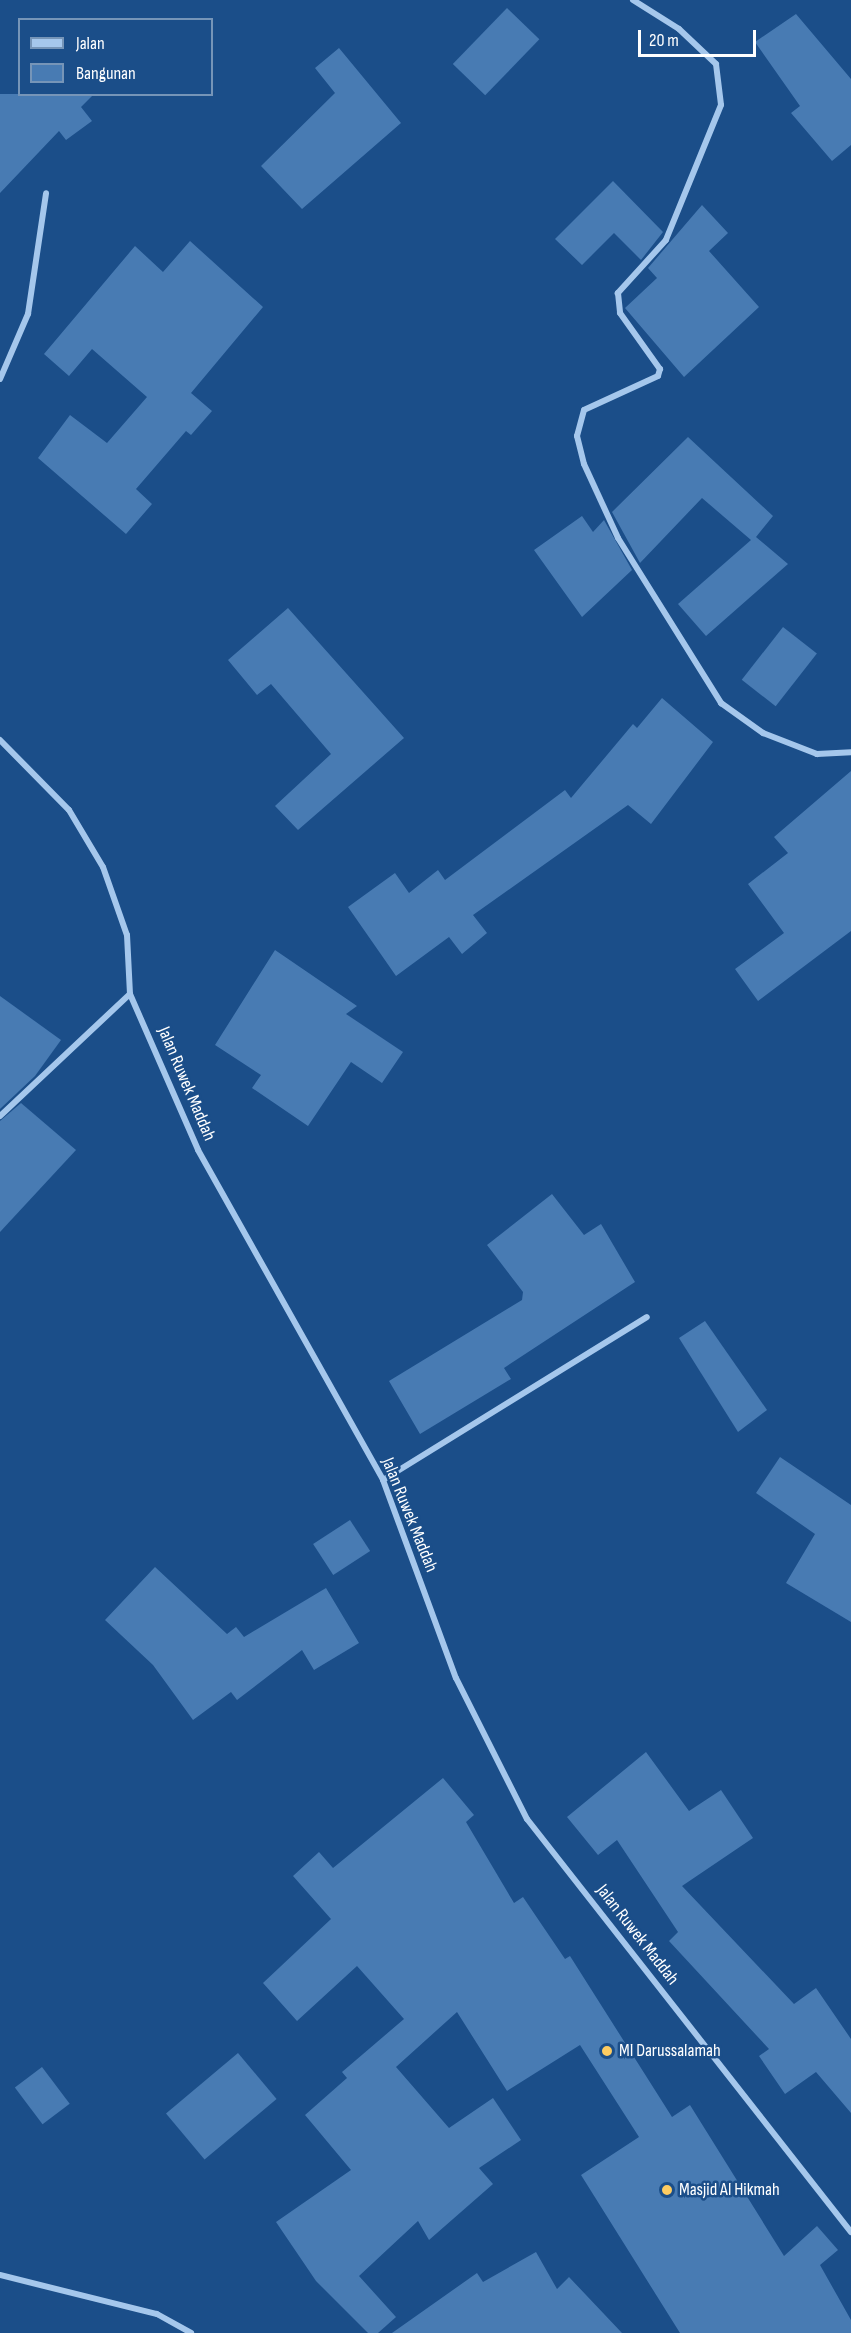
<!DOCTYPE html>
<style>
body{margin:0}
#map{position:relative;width:851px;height:2333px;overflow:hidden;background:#1b4e89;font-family:"Sofia Sans Condensed",sans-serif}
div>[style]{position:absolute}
.building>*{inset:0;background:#487bb3;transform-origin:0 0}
.minor>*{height:6px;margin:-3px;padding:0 3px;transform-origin:3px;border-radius:3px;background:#a5c7ec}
.dots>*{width:16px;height:16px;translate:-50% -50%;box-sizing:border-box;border:3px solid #1b4e89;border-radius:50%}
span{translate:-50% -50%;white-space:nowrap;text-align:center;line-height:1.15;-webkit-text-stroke:5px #1b4e89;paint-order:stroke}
.street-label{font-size:18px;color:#fff}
.poi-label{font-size:18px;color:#fff}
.left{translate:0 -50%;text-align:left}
.legend{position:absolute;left:18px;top:18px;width:195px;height:78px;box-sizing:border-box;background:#1b4e89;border:2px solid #7695b8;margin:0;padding:8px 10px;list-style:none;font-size:18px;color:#fff}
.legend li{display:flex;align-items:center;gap:12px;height:30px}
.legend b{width:30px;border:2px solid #7695b8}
.scale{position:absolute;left:638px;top:30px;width:118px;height:27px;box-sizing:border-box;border:3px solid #fff;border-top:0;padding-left:8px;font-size:18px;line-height:21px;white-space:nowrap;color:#fff;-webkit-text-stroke:4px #1b4e89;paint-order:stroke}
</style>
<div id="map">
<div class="building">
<i style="left:507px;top:8px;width:45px;height:78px;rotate:44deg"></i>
<i style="clip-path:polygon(796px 14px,851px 79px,851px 145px,832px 161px,791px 113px,800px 106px,755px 42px)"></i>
<i style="clip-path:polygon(339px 48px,401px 123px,302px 209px,261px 166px,335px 93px,315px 68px)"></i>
<i style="clip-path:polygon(0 94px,94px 94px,81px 107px,92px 121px,66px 140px,59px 131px,0 193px)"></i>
<i style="clip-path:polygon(613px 181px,663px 232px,641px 260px,614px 233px,582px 265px,555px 239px)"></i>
<i style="clip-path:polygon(702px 205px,728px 233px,709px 251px,759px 307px,684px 377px,625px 308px,657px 278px,648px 268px)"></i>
<i style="clip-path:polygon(190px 241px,263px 307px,191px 393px,212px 411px,191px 435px,186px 431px,136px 489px,152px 504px,126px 534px,38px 458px,70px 415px,107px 443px,147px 397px,92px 349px,69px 376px,44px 354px,135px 246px,163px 272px)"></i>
<i style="clip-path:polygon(688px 437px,773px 516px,756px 537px,788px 564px,706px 636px,678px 604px,751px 540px,702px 498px,640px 563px,612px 512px)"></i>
<i style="clip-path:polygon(582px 516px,593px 532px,604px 520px,632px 570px,582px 617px,534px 550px)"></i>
<i style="clip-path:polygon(288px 608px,404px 738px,298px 830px,275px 806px,331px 754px,271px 684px,257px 695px,228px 660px)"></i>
<i style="left:783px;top:627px;width:43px;height:67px;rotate:38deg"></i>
<i style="clip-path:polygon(662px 698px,713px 742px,651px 824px,628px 805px,473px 915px,487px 933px,462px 954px,449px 937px,396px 976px,348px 907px,395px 873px,409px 893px,438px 870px,445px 880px,565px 790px,571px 798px,633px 724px,637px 728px)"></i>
<i style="clip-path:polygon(851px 771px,851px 931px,758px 1001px,735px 969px,784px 933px,748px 884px,788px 853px,774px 837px)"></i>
<i style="clip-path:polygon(275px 950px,357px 1006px,346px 1014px,403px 1052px,382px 1083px,351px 1062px,308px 1126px,252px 1088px,261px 1075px,215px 1045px)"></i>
<i style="clip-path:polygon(0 996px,61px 1040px,35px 1076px,0 1109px)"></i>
<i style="clip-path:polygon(21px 1103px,76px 1150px,0 1232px,0 1121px)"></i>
<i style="clip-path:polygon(552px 1194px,584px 1235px,601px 1224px,635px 1282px,504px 1368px,511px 1379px,420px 1434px,389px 1381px,522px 1300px,523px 1292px,487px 1245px)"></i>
<i style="clip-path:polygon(705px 1321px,767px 1410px,738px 1432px,679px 1338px)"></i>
<i style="clip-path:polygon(780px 1457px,851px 1505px,851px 1622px,786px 1583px,815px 1534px,756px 1493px)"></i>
<i style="left:350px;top:1520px;width:37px;height:44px;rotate:57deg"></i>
<i style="clip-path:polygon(155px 1567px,227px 1634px,236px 1627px,244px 1637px,326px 1588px,359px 1643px,314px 1670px,302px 1650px,237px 1700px,231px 1692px,193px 1720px,153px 1665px,105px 1620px)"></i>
<i style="clip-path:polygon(646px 1752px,689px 1811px,721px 1790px,753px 1838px,682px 1886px,794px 2004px,816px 1988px,851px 2039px,851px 2113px,816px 2072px,785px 2094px,759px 2056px,769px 2049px,669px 1941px,678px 1932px,617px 1840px,598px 1855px,567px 1817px)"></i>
<i style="clip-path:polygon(443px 1778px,474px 1815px,466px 1822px,514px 1903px,523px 1897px,565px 1959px,570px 1956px,672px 2117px,690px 2105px,784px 2256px,817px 2226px,838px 2250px,820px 2265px,851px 2320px,851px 2333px,680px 2333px,581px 2175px,639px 2137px,580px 2045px,507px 2091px,457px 2012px,396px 2067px,449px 2128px,493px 2098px,521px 2140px,479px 2168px,493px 2184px,429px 2240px,418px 2221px,359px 2276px,396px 2317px,378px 2333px,368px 2333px,316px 2281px,276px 2222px,351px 2170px,305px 2115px,347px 2078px,342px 2072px,404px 2019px,357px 1966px,297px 2021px,263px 1983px,331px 1919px,293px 1876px,319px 1852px,333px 1868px)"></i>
<i style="left:238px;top:2053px;width:60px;height:94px;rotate:50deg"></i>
<i style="left:42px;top:2067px;width:46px;height:34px;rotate:53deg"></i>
<i style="clip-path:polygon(536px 2252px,557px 2289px,569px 2277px,622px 2333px,392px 2333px,477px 2273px,483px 2282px)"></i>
</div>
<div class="minor">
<i style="left:633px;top:0;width:54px;rotate:32.2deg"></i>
<i style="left:679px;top:29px;width:51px;rotate:43.4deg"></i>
<i style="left:716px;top:64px;width:41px;rotate:83deg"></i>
<i style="left:721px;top:105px;width:146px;rotate:112.2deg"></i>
<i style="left:666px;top:240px;width:72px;rotate:132.2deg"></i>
<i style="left:618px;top:293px;width:20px;rotate:84deg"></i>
<i style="left:620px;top:313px;width:69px;rotate:54.5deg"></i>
<i style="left:660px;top:369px;width:7px;rotate:106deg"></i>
<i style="left:658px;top:376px;width:81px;rotate:155.3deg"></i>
<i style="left:584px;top:410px;width:27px;rotate:105deg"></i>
<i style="left:577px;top:436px;width:29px;rotate:76deg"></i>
<i style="left:584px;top:464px;width:81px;rotate:65.3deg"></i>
<i style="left:618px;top:538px;width:195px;rotate:58deg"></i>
<i style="left:721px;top:703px;width:52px;rotate:35.5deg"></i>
<i style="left:763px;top:733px;width:58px;rotate:21.3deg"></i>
<i style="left:817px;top:754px;width:34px;rotate:-3deg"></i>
<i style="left:0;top:379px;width:71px;rotate:-66.7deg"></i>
<i style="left:28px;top:314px;width:122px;rotate:-81.5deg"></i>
<i style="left:0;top:740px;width:98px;rotate:45.4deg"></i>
<i style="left:69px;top:810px;width:66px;rotate:59.2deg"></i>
<i style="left:103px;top:867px;width:72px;rotate:70.6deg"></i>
<i style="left:127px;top:935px;width:59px;rotate:87.1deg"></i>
<i style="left:130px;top:994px;width:170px;rotate:66.4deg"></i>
<i style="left:198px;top:1150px;width:378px;rotate:60.7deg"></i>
<i style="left:383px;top:1480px;width:211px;rotate:69.8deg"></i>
<i style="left:456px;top:1678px;width:158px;rotate:63.3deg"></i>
<i style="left:527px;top:1819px;width:525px;rotate:51.89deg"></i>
<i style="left:0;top:1116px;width:178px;rotate:-43.2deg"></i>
<i style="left:383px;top:1480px;width:310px;rotate:-31.7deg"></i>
<i style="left:0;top:2275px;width:162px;rotate:14deg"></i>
<i style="left:157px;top:2314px;width:39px;rotate:29deg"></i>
</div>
<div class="dots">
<i style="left:607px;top:2051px;background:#fdcc62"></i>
<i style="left:667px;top:2190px;background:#fdcc62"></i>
</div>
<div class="street-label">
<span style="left:186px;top:1084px;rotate:67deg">Jalan Ruwek Maddah</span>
<span style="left:409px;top:1515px;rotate:68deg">Jalan Ruwek Maddah</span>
<span style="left:637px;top:1935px;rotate:52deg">Jalan Ruwek Maddah</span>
</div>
<div class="poi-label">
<span class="left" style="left:619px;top:2051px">MI Darussalamah</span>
<span class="left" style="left:679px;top:2190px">Masjid Al Hikmah</span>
</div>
<ul class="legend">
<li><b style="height:8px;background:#a5c7ec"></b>Jalan</li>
<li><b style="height:16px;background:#487bb3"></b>Bangunan</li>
</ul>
<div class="scale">20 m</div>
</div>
